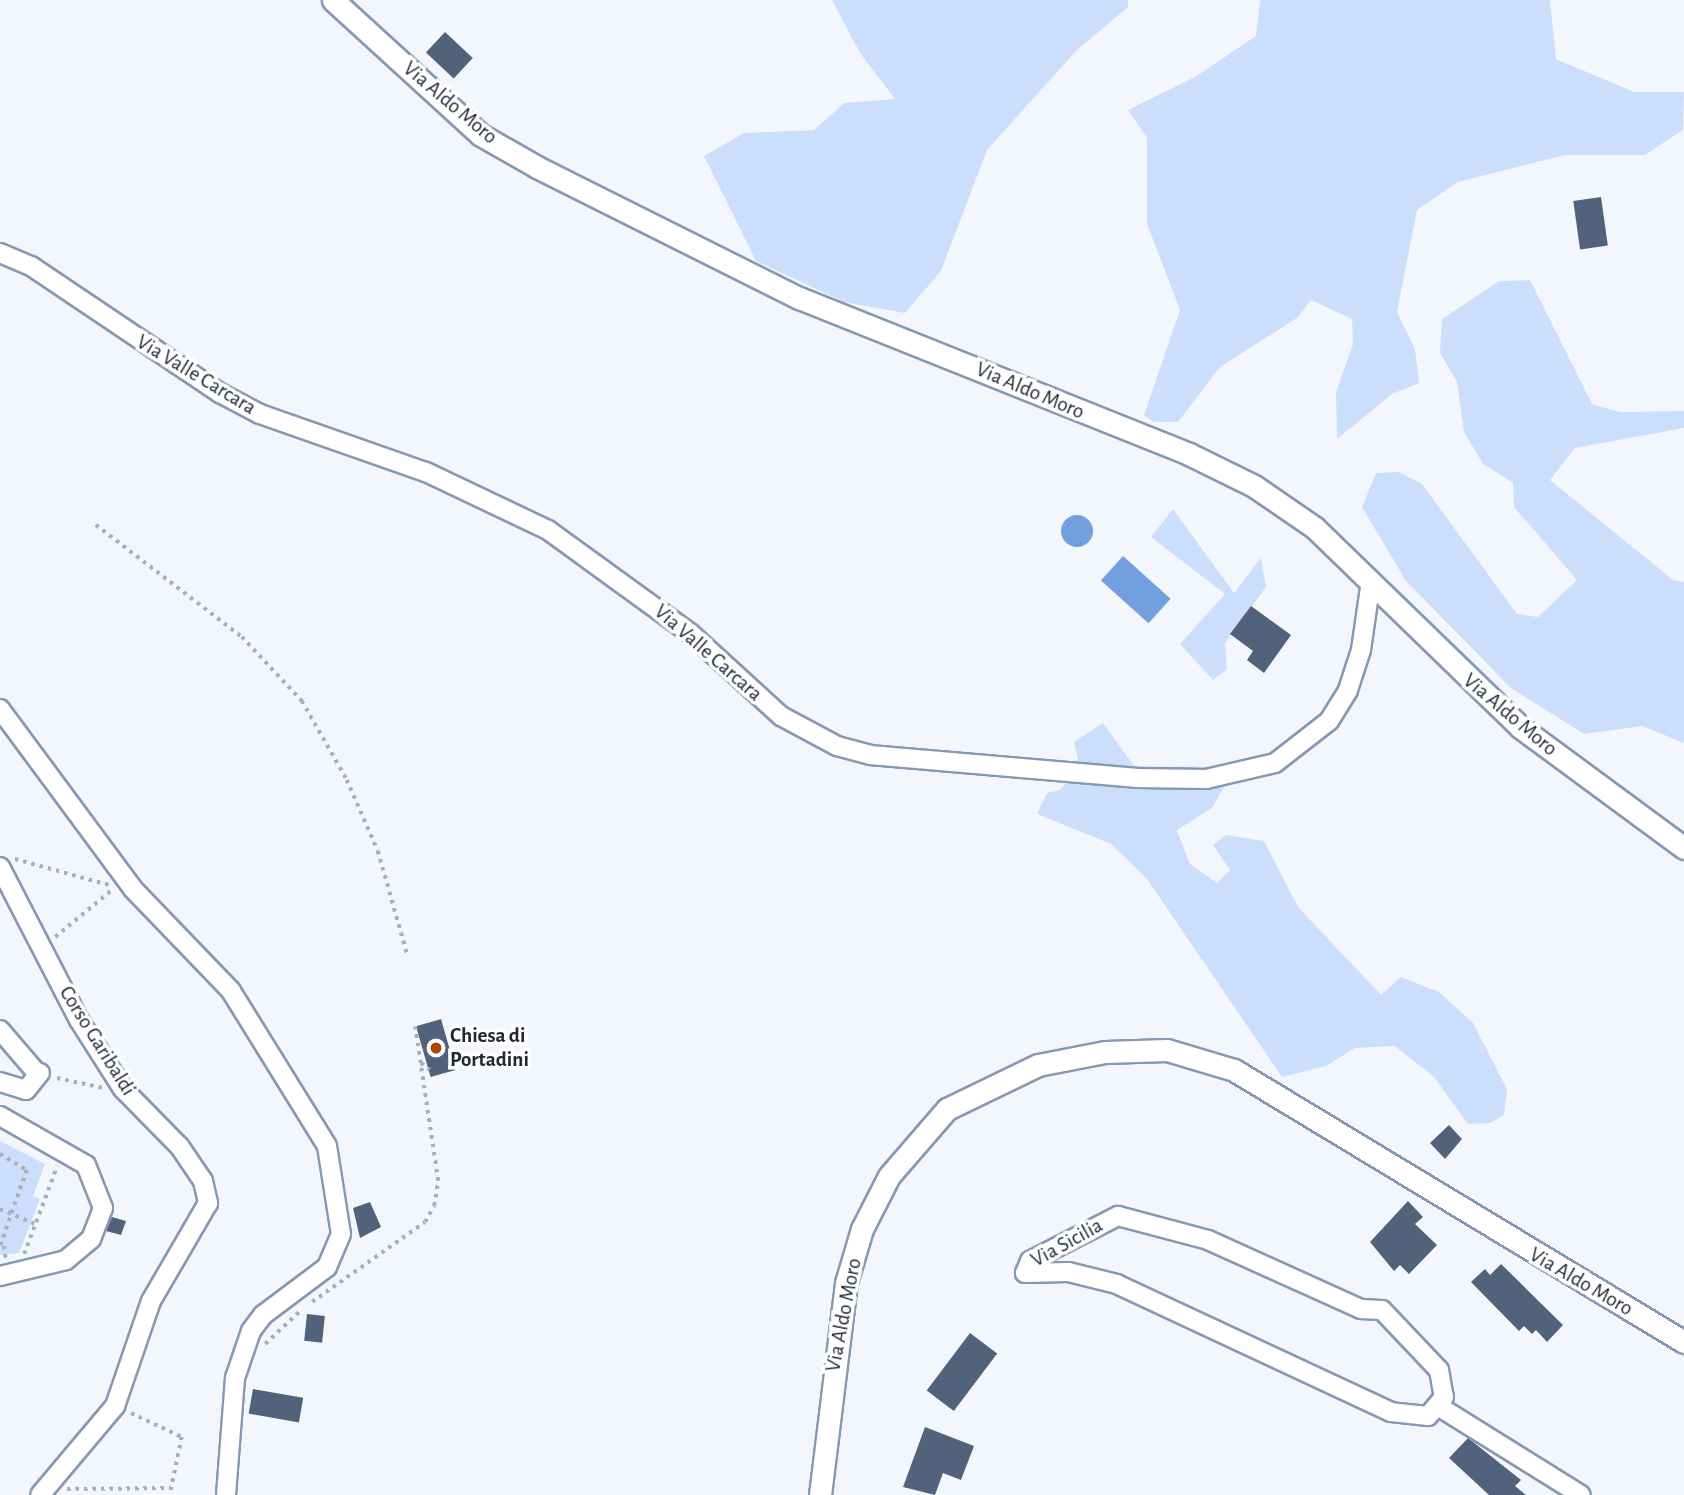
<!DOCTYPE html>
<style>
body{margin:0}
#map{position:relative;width:1684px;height:1495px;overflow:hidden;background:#f3f7fd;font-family:"Alegreya Sans",sans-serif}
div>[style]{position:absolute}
.green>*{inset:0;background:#cbdffd}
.water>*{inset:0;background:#729fde;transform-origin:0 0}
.round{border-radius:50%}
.building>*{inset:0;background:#51627b;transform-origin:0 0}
.path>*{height:3.5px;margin-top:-1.75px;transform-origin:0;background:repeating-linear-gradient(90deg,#aaafb7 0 3.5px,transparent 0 8.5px)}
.roads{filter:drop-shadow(2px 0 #8699b3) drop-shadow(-2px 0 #8699b3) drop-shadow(0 2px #8699b3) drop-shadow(0 -2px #8699b3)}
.minor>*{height:18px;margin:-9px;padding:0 9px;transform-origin:9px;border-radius:9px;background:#fff}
.major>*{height:21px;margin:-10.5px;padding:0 10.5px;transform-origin:10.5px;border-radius:10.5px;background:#fff}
.dots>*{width:19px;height:19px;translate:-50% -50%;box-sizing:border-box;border:4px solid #fff;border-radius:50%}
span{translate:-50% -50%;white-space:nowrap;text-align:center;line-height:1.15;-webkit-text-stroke:7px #fff;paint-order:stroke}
.street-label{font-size:21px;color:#212833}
.poi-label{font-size:21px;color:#212833;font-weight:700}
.left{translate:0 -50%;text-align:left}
</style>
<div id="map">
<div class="green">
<i style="clip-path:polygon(832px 0,1128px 0,1128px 7px,1077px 50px,987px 150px,941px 271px,905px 313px,844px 302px,756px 261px,704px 156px,744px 133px,814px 130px,844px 103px,895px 99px,860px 53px)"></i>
<i style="clip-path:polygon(1260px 0,1550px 0,1556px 59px,1634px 92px,1684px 92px,1683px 130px,1645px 155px,1565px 155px,1458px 182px,1417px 210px,1397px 312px,1415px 349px,1419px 383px,1392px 394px,1337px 439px,1336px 392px,1353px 344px,1352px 319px,1311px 300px,1297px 318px,1220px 367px,1178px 422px,1154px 422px,1144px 415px,1180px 310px,1147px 224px,1147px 138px,1128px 110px,1195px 77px,1256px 36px)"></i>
<i style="clip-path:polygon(1530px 280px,1592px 404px,1620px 412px,1684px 411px,1684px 428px,1575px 448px,1550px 480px,1673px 580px,1684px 582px,1684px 743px,1642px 726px,1584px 734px,1511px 688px,1406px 581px,1362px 507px,1376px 473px,1399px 472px,1422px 484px,1517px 614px,1538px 617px,1577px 580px,1514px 507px,1513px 483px,1483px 464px,1464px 432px,1457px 382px,1440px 353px,1442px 319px,1499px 281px)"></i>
<i style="clip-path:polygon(1173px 509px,1234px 593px,1261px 558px,1266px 587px,1225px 643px,1227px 669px,1213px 680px,1180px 644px,1225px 594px,1151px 537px)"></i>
<i style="clip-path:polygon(1103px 723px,1134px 766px,1213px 767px,1227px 782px,1212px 808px,1177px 830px,1190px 864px,1217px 883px,1230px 870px,1213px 845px,1226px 835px,1264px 841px,1298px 907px,1381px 995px,1401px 977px,1439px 992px,1473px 1023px,1507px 1089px,1504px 1115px,1490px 1123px,1468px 1124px,1434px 1077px,1395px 1046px,1355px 1048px,1326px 1066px,1282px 1077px,1147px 879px,1111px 844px,1037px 814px,1047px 793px,1060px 790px,1079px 765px,1074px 742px)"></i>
<i style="clip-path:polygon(0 1141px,45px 1164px,33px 1196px,40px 1199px,19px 1253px,0 1255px)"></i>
</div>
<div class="water">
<i class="round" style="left:1061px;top:515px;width:32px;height:32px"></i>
<i style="left:1123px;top:556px;width:64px;height:33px;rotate:42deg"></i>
</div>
<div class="building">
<i style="left:445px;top:32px;width:38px;height:28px;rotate:43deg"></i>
<i style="left:1601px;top:197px;width:49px;height:28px;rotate:82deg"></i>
<i style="clip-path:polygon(1251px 606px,1291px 635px,1264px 673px,1247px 660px,1253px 651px,1230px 634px)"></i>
<i style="left:441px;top:1019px;width:53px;height:26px;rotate:74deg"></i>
<i style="clip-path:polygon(1449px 1125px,1462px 1139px,1445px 1159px,1430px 1143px)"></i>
<i style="clip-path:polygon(1408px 1201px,1423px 1217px,1415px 1224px,1437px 1245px,1409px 1274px,1400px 1265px,1394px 1271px,1370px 1242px)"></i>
<i style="clip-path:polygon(370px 1202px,381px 1227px,360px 1238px,353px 1208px)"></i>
<i style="clip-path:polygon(112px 1217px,126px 1221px,121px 1235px,106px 1231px)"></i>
<i style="clip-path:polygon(1501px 1264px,1563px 1325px,1547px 1342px,1536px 1330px,1532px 1334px,1524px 1326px,1519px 1331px,1471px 1282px,1485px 1269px,1490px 1275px)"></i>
<i style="left:307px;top:1314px;width:18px;height:27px;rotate:6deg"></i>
<i style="left:970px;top:1333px;width:34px;height:72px;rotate:37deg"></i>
<i style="left:253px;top:1389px;width:51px;height:25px;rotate:10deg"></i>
<i style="clip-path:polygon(925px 1427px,974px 1446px,961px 1480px,943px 1473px,935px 1495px,903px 1487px)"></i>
<i style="clip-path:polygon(1468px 1438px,1521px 1480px,1515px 1486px,1526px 1495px,1489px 1495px,1449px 1458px)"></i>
</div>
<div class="path">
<i style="left:96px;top:525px;width:184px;rotate:37.5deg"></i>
<i style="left:242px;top:637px;width:88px;rotate:46.8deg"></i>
<i style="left:302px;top:701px;width:91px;rotate:60.3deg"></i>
<i style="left:347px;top:780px;width:77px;rotate:66.4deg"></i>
<i style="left:378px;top:851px;width:110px;rotate:74.2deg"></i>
<i style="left:15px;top:859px;width:98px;rotate:15.5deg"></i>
<i style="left:55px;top:937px;width:75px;rotate:-39.6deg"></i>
<i style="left:421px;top:1063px;width:11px;rotate:38deg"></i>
<i style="left:57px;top:1078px;width:48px;rotate:12deg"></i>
<i style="left:0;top:1154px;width:31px;rotate:31deg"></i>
<i style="left:27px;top:1170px;width:82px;rotate:109.3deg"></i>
<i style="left:0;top:1209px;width:38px;rotate:23deg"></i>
<i style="left:4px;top:1246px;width:12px;rotate:81deg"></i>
<i style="left:24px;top:1254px;width:94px;rotate:-69.4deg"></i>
<i style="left:312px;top:1302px;width:138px;rotate:-35.3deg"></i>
<i style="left:425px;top:1222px;width:18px;rotate:-61deg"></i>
<i style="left:434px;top:1206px;width:25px;rotate:-81deg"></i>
<i style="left:438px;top:1181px;width:156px;rotate:-98.5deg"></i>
<i style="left:265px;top:1344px;width:48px;rotate:-43.3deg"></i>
<i style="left:131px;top:1413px;width:56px;rotate:25.2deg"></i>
<i style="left:182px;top:1437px;width:59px;rotate:101.7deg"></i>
<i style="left:67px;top:1489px;width:103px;rotate:-0.6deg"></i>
</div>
<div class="roads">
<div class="minor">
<i style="left:0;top:253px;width:34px;rotate:23deg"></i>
<i style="left:31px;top:266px;width:228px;rotate:33.9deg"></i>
<i style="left:220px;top:393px;width:45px;rotate:27.7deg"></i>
<i style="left:260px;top:414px;width:176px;rotate:19.3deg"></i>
<i style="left:426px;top:472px;width:135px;rotate:25.4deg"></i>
<i style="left:548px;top:530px;width:175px;rotate:36deg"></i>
<i style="left:690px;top:633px;width:123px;rotate:42.4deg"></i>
<i style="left:781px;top:716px;width:64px;rotate:28.2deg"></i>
<i style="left:837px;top:746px;width:34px;rotate:15deg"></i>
<i style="left:870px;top:755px;width:269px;rotate:4.9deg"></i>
<i style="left:1138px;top:778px;width:68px;rotate:0.8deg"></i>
<i style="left:1206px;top:779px;width:71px;rotate:-13.1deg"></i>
<i style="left:1275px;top:763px;width:68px;rotate:-37.9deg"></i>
<i style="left:1329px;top:721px;width:36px;rotate:-58deg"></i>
<i style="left:1348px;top:690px;width:42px;rotate:-72deg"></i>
<i style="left:1361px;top:650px;width:70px;rotate:-81.8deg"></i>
<i style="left:0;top:709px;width:224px;rotate:53.5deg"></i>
<i style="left:133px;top:889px;width:141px;rotate:46.1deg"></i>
<i style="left:231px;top:991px;width:182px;rotate:58.2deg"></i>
<i style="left:327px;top:1146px;width:89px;rotate:81deg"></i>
<i style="left:341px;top:1234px;width:36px;rotate:113deg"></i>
<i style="left:327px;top:1267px;width:80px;rotate:143.1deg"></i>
<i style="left:263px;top:1315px;width:20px;rotate:127deg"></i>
<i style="left:251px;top:1331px;width:50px;rotate:108.8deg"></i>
<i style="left:235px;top:1378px;width:117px;rotate:94.4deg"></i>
<i style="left:0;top:867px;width:172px;rotate:62.7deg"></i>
<i style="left:79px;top:1020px;width:82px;rotate:57.5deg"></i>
<i style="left:123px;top:1089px;width:81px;rotate:45.5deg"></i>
<i style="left:180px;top:1147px;width:41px;rotate:55.9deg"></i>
<i style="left:203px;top:1181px;width:23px;rotate:77deg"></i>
<i style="left:208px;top:1203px;width:113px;rotate:120.2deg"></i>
<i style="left:151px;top:1301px;width:111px;rotate:108.9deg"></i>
<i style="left:115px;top:1406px;width:116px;rotate:130.1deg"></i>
<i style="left:0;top:1030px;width:55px;rotate:49.4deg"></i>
<i style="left:0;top:1082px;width:27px;rotate:17deg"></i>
<i style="left:26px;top:1090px;width:22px;rotate:-51deg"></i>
<i style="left:0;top:1116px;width:99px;rotate:29.7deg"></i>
<i style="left:86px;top:1165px;width:46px;rotate:68.4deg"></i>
<i style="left:103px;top:1208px;width:33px;rotate:111deg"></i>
<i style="left:91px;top:1239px;width:33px;rotate:140deg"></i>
<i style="left:66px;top:1260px;width:68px;rotate:166.4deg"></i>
<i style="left:1118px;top:1216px;width:93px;rotate:14.9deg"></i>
<i style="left:1208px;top:1240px;width:168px;rotate:24.3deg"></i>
<i style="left:1361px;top:1309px;width:21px;rotate:3deg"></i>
<i style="left:1382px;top:1310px;width:83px;rotate:46.5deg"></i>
<i style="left:1439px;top:1370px;width:27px;rotate:80deg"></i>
<i style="left:1444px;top:1397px;width:25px;rotate:130deg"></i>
<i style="left:1428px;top:1416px;width:37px;rotate:-174deg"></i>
<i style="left:1391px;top:1412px;width:302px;rotate:-155deg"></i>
<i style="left:1117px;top:1284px;width:50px;rotate:-166.2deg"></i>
<i style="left:1068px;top:1272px;width:43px;rotate:178.7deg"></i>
<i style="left:1025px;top:1273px;width:13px;rotate:-67deg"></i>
<i style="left:1030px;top:1261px;width:99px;rotate:-27.1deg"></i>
<i style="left:1438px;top:1406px;width:168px;rotate:31.9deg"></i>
</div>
<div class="major">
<i style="left:333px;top:0;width:200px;rotate:42.4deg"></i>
<i style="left:481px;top:135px;width:64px;rotate:29.7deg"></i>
<i style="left:537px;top:167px;width:293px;rotate:26.6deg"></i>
<i style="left:799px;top:298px;width:420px;rotate:21.8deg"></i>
<i style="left:1189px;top:454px;width:72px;rotate:26.2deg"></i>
<i style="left:1254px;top:486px;width:74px;rotate:34.5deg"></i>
<i style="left:1315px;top:528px;width:286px;rotate:44.1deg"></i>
<i style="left:1520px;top:727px;width:204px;rotate:36.4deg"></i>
<i style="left:820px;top:1495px;width:214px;rotate:-83deg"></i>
<i style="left:846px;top:1283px;width:56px;rotate:-73.5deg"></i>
<i style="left:862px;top:1229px;width:59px;rotate:-63deg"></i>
<i style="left:889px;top:1176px;width:89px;rotate:-49.1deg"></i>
<i style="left:947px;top:1109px;width:101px;rotate:-25.8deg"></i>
<i style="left:1038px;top:1065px;width:68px;rotate:-11deg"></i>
<i style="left:1105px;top:1052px;width:62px;rotate:-1.8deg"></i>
<i style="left:1167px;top:1050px;width:70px;rotate:16.6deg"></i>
<i style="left:1234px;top:1070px;width:526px;rotate:31.15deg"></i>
</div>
</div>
<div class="dots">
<i style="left:436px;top:1048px;background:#a84800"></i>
</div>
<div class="street-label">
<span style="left:450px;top:103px;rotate:40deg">Via Aldo Moro</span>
<span style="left:196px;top:375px;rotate:31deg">Via Valle Carcara</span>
<span style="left:1030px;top:391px;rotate:23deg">Via Aldo Moro</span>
<span style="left:708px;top:653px;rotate:41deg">Via Valle Carcara</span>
<span style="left:1510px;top:715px;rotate:40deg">Via Aldo Moro</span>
<span style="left:97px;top:1041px;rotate:58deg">Corso Garibaldi</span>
<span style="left:1067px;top:1243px;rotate:-29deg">Via Sicilia</span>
<span style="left:1581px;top:1282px;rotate:30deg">Via Aldo Moro</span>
<span style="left:844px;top:1315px;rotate:-79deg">Via Aldo Moro</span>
</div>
<div class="poi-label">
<span class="left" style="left:450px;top:1048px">Chiesa di<br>Portadini</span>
</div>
</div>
